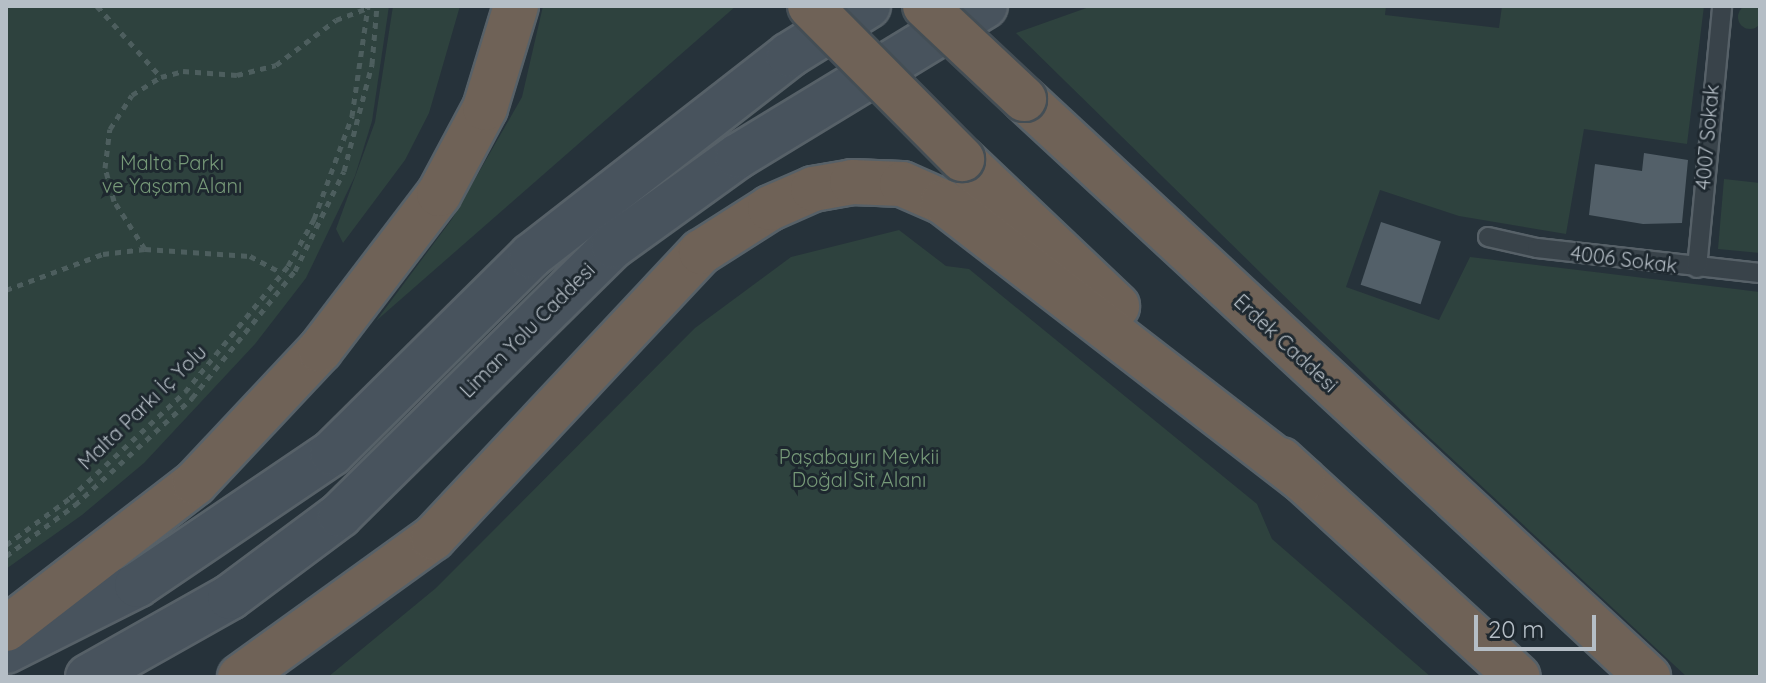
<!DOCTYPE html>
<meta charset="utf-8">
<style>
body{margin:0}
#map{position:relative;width:1766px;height:683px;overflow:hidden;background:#26323a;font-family:Quicksand,sans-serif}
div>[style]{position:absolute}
.green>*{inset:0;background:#2e423e}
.round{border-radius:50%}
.building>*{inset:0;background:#536069;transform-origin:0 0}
.path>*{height:5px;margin-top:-2.5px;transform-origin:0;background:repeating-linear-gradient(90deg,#4d5e5e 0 6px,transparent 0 12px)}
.roads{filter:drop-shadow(2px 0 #576168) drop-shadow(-2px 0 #576168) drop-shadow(0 2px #576168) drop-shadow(0 -2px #576168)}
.lane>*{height:18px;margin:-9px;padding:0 9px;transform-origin:9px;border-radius:9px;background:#39434a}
.secondary>*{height:44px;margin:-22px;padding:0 22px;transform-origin:22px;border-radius:22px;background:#48535d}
.highway>*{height:44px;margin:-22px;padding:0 22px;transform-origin:22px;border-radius:22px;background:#6f6257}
.bridges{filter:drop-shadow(2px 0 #444e55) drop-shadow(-2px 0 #444e55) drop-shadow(0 2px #444e55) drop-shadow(0 -2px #444e55)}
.highway-bridge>*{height:44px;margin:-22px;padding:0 22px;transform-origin:22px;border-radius:22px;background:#6f6257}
span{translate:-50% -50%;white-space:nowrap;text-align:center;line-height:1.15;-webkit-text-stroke:6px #1e282f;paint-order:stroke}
.street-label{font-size:20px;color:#b5bec6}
.park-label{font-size:20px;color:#769978}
.frame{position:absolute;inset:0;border:8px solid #b5bec6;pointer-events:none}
.scale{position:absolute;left:1474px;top:615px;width:122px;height:36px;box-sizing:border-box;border:4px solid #b5bec6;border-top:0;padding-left:10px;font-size:24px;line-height:28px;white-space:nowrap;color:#b5bec6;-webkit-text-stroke:6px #1e282f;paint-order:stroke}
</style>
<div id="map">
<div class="green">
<i class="round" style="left:1738px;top:5px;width:24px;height:24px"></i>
<i style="clip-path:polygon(6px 6px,389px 6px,372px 121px,355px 176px,306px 278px,255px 344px,144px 463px,82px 515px,6px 569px)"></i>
<i style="clip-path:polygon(393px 6px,460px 6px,429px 113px,405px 160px,343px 243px,336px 229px,375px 122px)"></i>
<i style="clip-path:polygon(543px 6px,736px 6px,376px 321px,452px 219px,522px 97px)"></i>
<i style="clip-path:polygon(1092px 6px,1386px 6px,1385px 15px,1499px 28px,1502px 6px,1704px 6px,1687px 144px,1584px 129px,1566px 234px,1459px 216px,1380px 190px,1346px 287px,1439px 320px,1470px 257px,1760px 292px,1760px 677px,1687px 677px,1417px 426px,1016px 33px)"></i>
<i style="clip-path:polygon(1724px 179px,1760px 183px,1760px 253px,1718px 249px)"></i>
<i style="clip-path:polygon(899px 230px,946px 266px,969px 269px,1257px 504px,1272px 539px,1431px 677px,328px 677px,436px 588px,695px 328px,791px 257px)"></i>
</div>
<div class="building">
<i style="clip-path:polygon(1644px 153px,1688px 160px,1682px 223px,1643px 224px,1589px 215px,1595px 164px,1642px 171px)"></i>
<i style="left:1381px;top:222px;width:63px;height:66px;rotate:18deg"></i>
</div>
<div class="path">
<i style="left:97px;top:6px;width:96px;rotate:48deg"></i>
<i style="left:145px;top:249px;width:57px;rotate:-122.9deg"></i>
<i style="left:114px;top:201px;width:34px;rotate:-105deg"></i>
<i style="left:105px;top:168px;width:39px;rotate:-83deg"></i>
<i style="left:110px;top:129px;width:40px;rotate:-57.1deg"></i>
<i style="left:132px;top:95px;width:34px;rotate:-32deg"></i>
<i style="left:161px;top:77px;width:23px;rotate:-15deg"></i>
<i style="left:183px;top:71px;width:54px;rotate:4.2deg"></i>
<i style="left:237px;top:75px;width:40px;rotate:-14.4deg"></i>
<i style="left:276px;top:65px;width:75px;rotate:-36.9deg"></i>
<i style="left:336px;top:20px;width:34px;rotate:-21deg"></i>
<i style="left:6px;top:290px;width:103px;rotate:-20.4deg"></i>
<i style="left:103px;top:254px;width:42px;rotate:-6.8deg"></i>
<i style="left:145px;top:249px;width:105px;rotate:3.8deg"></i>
<i style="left:250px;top:256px;width:36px;rotate:28deg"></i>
<i style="left:6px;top:545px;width:79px;rotate:-36.3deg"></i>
<i style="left:70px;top:498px;width:156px;rotate:-42.7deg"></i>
<i style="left:185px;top:392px;width:163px;rotate:-50.7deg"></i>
<i style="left:288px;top:266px;width:54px;rotate:-61deg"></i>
<i style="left:314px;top:219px;width:110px;rotate:-69.7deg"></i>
<i style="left:352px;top:116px;width:111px;rotate:-81.7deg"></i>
<i style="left:6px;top:556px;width:86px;rotate:-36.5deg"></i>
<i style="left:75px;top:505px;width:159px;rotate:-42.4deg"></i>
<i style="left:192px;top:398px;width:164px;rotate:-51deg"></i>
<i style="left:295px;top:271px;width:111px;rotate:-63.9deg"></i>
<i style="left:344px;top:171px;width:111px;rotate:-75.3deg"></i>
<i style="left:372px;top:64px;width:58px;rotate:-85.1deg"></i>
</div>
<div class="roads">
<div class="lane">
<i style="left:1488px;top:237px;width:50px;rotate:12.7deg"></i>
<i style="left:1537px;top:248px;width:224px;rotate:6.4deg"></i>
<i style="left:1697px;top:268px;width:263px;rotate:-84.5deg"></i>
</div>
<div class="secondary">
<i style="left:6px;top:651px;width:147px;rotate:-26.7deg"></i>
<i style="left:137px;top:585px;width:235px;rotate:-34.1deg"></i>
<i style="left:332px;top:453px;width:280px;rotate:-44.7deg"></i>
<i style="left:531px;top:256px;width:327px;rotate:-37.9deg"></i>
<i style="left:789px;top:55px;width:93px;rotate:-31.8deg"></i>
<i style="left:88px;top:677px;width:163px;rotate:-29.4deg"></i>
<i style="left:230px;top:597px;width:137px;rotate:-36.7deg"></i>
<i style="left:340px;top:515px;width:383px;rotate:-44.6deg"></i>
<i style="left:613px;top:246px;width:154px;rotate:-35.8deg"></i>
<i style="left:738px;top:156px;width:289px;rotate:-31.3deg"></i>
</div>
<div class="highway">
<i style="left:1024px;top:99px;width:851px;rotate:42.81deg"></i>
<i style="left:962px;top:159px;width:214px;rotate:43.5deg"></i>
<i style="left:1281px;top:460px;width:321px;rotate:42.5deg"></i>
<i style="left:6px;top:629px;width:239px;rotate:-37.7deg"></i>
<i style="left:195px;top:483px;width:183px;rotate:-46.8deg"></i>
<i style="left:320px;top:350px;width:196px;rotate:-52.7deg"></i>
<i style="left:439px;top:194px;width:98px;rotate:-61.9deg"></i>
<i style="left:485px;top:108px;width:107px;rotate:-73.1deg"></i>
<i style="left:240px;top:677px;width:238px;rotate:-35.8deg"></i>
<i style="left:433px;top:538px;width:392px;rotate:-46.9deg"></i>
<i style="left:701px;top:252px;width:82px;rotate:-32.5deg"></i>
<i style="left:770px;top:208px;width:47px;rotate:-23.8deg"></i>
<i style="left:813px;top:189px;width:40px;rotate:-10deg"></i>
<i style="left:852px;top:182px;width:50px;rotate:2.3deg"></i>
<i style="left:902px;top:184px;width:45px;rotate:23.7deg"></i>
<i style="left:943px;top:202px;width:455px;rotate:37.7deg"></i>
</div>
</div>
<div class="bridges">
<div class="highway-bridge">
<i style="left:810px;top:6px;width:216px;rotate:45.2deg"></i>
<i style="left:925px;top:6px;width:136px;rotate:43.2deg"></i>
</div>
</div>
<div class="street-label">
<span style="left:1707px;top:137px;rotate:-85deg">4007 Sokak</span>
<span style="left:1624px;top:259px;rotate:7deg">4006 Sokak</span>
<span style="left:527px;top:330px;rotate:-45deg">Liman Yolu Caddesi</span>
<span style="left:1286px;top:343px;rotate:43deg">Erdek Caddesi</span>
<span style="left:142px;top:407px;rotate:-44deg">Malta Parkı İç Yolu</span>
</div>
<div class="park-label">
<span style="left:172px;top:174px">Malta Parkı<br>ve Yaşam Alanı</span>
<span style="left:859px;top:468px">Paşabayırı Mevkii<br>Doğal Sit Alanı</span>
</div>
<div class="frame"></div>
<div class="scale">20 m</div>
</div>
